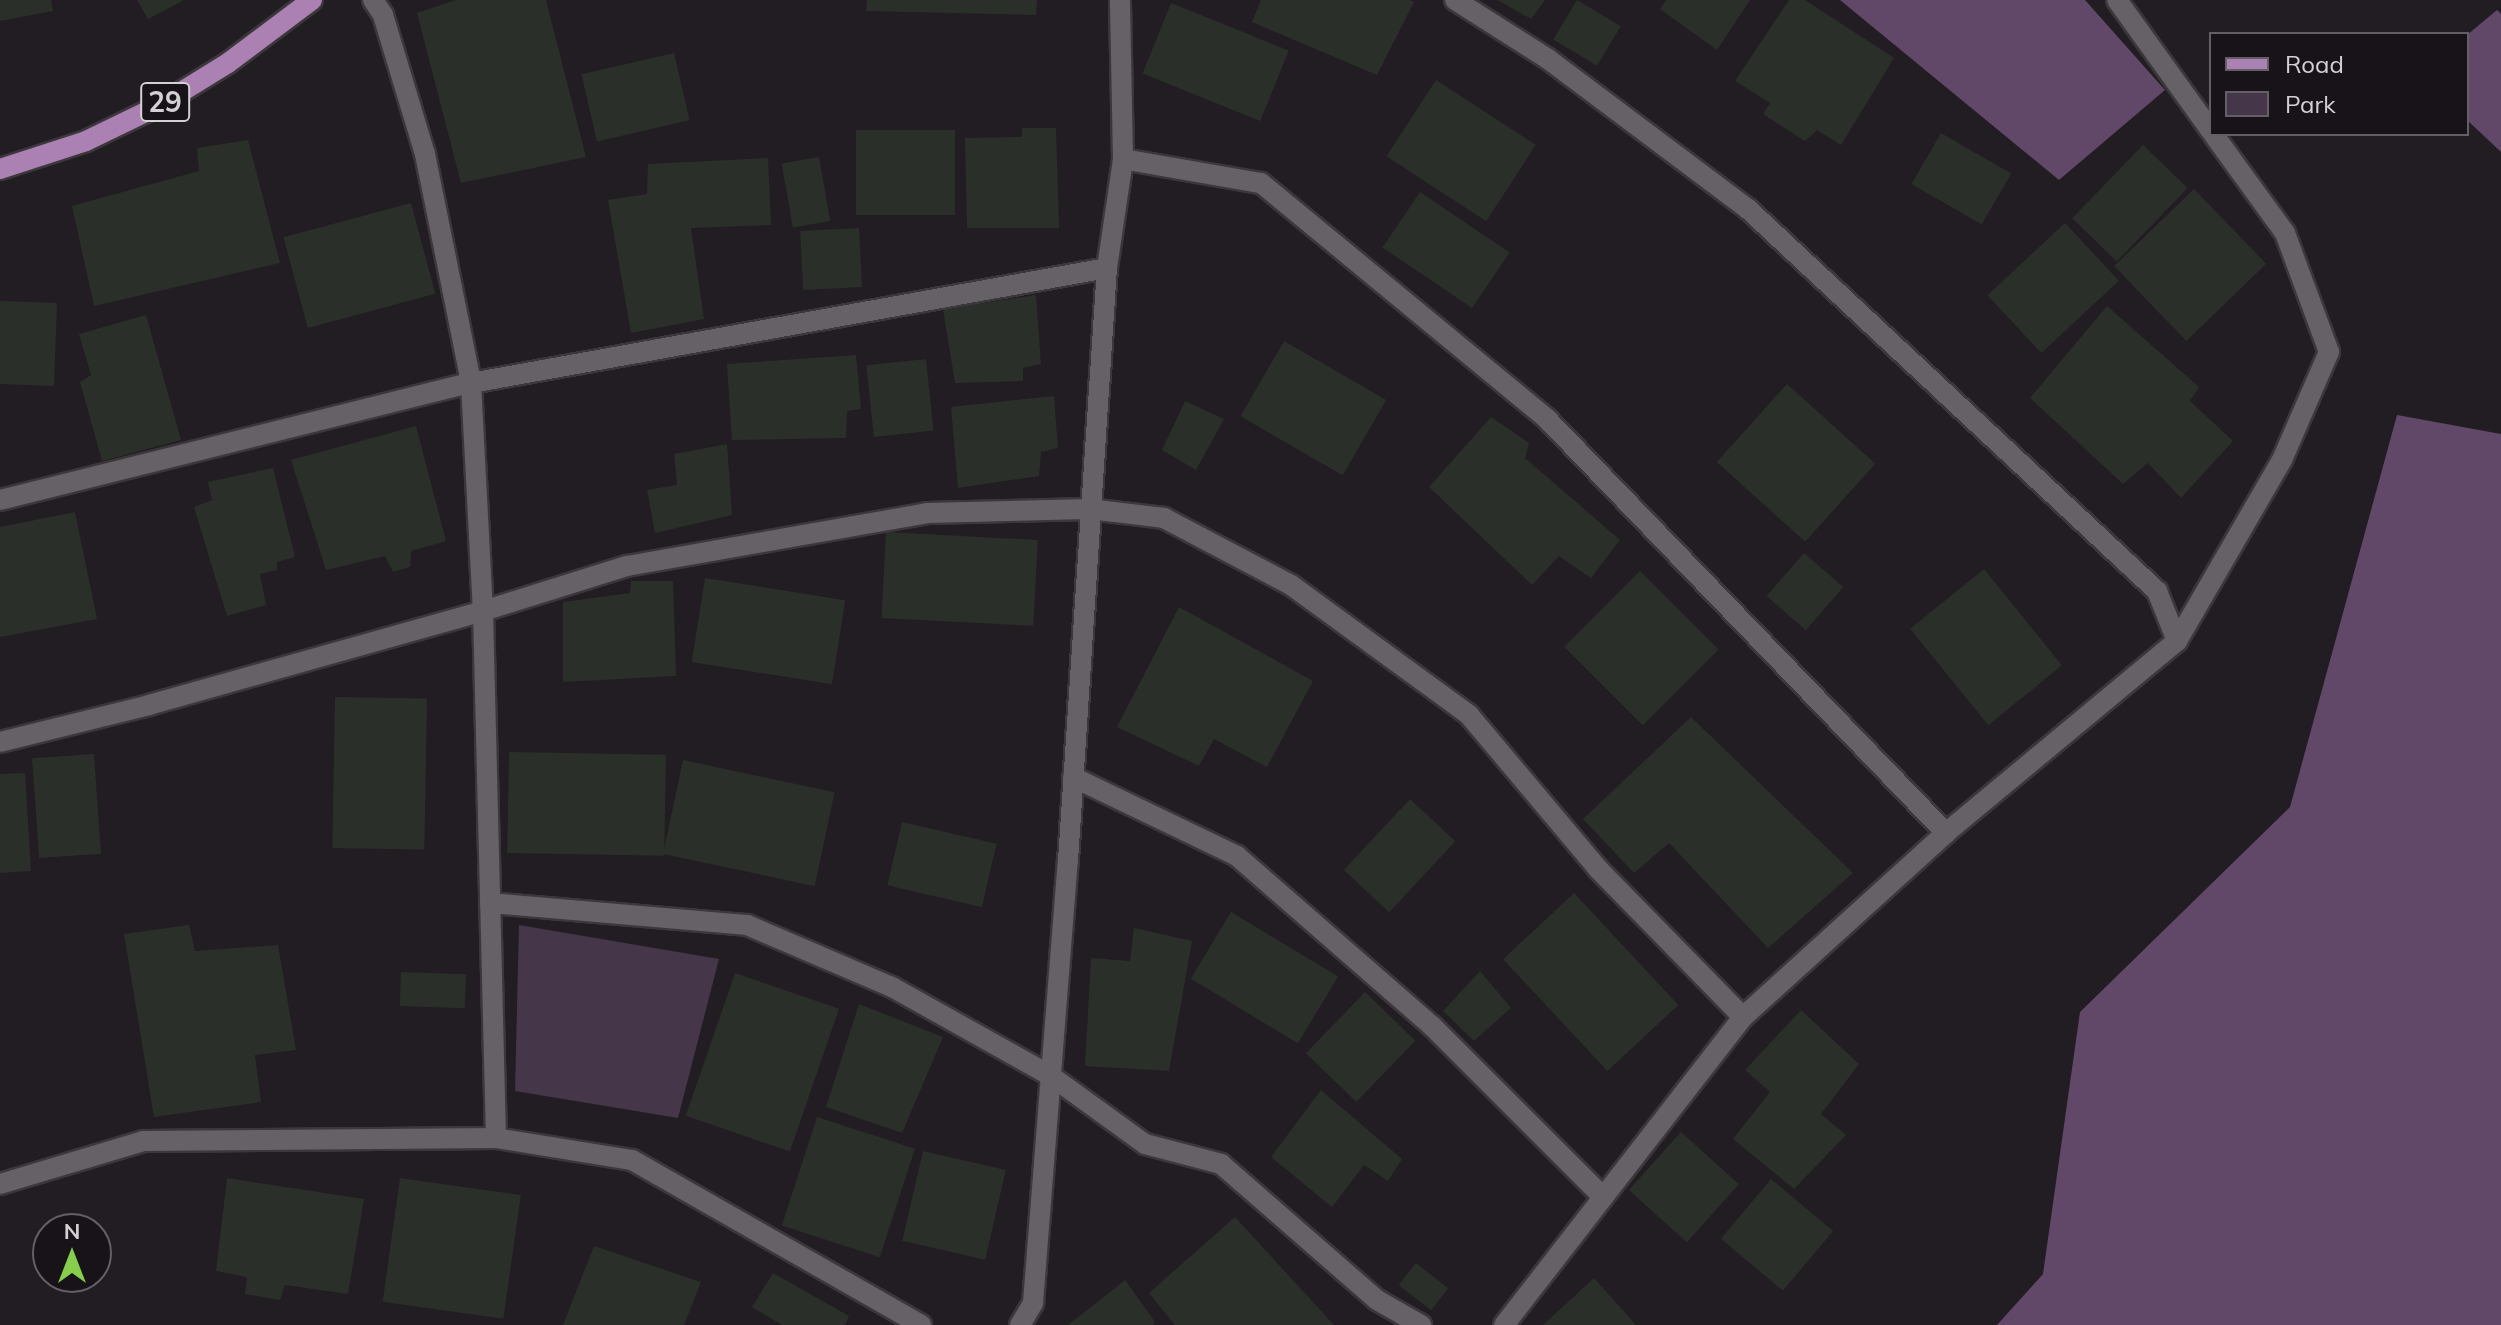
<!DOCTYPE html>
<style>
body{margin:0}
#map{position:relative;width:2501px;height:1325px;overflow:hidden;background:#211d22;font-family:Mulish,sans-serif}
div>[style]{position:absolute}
.green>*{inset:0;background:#463649}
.forest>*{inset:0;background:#624868}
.building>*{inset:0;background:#2b2f29;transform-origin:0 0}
.roads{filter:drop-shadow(2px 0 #3b373b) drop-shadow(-2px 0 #3b373b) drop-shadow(0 2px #3b373b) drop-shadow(0 -2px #3b373b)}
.street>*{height:20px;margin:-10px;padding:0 10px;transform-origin:10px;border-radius:10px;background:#666167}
.primary>*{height:20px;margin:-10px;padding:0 10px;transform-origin:10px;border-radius:10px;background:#ab81b3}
span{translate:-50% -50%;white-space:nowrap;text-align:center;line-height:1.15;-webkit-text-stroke:7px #181319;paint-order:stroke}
.shield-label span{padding:2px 6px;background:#181319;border:2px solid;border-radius:6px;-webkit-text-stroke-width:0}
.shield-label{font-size:28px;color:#d3d0d4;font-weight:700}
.legend{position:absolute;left:2209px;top:32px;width:260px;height:104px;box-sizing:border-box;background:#181319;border:2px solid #635f64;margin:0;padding:10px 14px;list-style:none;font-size:24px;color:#d3d0d4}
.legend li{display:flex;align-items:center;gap:16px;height:40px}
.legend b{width:40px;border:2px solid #635f64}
.north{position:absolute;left:32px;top:1213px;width:80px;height:80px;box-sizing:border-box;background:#181319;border:2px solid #635f64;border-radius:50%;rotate:0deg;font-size:22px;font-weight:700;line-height:32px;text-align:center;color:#d3d0d4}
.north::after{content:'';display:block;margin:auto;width:28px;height:36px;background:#87cf4a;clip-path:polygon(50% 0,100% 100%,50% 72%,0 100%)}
</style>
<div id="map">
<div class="green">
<i style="clip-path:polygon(519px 925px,719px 959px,678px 1118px,515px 1091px)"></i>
</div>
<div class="forest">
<i style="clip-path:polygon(1840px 0,2085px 0,2165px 90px,2059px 180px)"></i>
<i style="clip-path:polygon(2497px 10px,2501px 14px,2501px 152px,2467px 120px,2467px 35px)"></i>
<i style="clip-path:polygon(2397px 415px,2501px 434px,2501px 1325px,1997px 1325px,2043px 1274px,2080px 1012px,2290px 807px)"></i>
</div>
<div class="building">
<i style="clip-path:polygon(0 0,51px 0,53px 11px,0 21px)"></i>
<i style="clip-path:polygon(137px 0,184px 0,148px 19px)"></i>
<i style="clip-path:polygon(456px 0,546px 0,586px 157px,461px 183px,417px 13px)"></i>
<i style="clip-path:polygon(867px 0,1037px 0,1036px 15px,866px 11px)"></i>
<i style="clip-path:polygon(1261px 0,1410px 0,1414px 2px,1377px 75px,1252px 22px)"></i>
<i style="clip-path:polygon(1497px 0,1545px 0,1531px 19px)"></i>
<i style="left:1577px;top:0;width:51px;height:46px;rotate:31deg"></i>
<i style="clip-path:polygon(1666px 0,1750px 0,1717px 50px,1660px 9px)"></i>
<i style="clip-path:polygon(1789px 0,1805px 0,1894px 58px,1841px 145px,1817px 130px,1805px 141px,1763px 114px,1770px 103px,1735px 81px)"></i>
<i style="left:1171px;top:3px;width:127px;height:76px;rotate:22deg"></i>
<i style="left:674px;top:53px;width:69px;height:95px;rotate:77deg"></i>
<i style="left:1436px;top:80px;width:119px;height:91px;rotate:33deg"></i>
<i style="clip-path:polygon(1022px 128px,1056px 128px,1059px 228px,967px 228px,965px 138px,1022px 137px)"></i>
<i style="left:955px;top:130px;width:85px;height:99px;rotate:90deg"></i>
<i style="left:1941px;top:133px;width:81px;height:59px;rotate:30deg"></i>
<i style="clip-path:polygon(248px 140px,280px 263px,94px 306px,72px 206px,199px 171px,197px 148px)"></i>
<i style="left:2143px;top:145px;width:62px;height:102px;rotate:44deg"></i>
<i style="left:819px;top:157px;width:65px;height:38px;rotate:80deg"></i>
<i style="clip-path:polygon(768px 158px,771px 225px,691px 228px,704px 319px,631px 333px,608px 200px,647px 194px,648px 164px)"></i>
<i style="left:2194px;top:189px;width:104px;height:111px;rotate:46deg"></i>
<i style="left:1420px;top:192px;width:108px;height:67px;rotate:34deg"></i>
<i style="left:411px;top:203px;width:94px;height:132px;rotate:75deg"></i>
<i style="left:2065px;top:223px;width:79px;height:106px;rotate:47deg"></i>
<i style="left:859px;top:228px;width:59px;height:59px;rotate:87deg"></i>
<i style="clip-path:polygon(1036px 295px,1041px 364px,1023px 368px,1023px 381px,955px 383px,943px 309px)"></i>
<i style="left:0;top:301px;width:57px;height:83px;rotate:2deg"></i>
<i style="clip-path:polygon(2107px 306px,2199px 387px,2190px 401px,2233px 441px,2181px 498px,2148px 463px,2123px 484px,2030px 398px)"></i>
<i style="clip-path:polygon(146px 315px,181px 440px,102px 461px,80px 382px,91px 375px,79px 334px)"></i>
<i style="left:1284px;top:341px;width:118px;height:87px;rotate:30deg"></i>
<i style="clip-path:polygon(856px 355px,861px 409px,847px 411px,846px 438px,732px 440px,727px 364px)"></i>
<i style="left:926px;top:359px;width:72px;height:60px;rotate:84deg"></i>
<i style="left:1787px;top:384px;width:119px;height:105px;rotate:42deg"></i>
<i style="clip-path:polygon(1054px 396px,1058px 448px,1041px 452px,1039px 476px,958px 488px,951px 407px)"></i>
<i style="clip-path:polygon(1185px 401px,1224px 419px,1196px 470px,1162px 450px)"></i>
<i style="clip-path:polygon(1491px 417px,1529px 443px,1525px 458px,1620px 540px,1591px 578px,1559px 556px,1532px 585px,1429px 487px)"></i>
<i style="clip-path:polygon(416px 426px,446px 541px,411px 551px,410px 567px,393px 572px,385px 556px,326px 570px,291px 460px)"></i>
<i style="clip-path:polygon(727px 444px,732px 515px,655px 533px,647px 490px,677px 485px,674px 454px)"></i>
<i style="clip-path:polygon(273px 468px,295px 557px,277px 562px,277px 570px,260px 574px,266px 605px,227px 616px,194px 507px,212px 500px,208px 482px)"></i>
<i style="clip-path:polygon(75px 512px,97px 619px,0 637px,0 527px)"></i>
<i style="left:886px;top:532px;width:152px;height:86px;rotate:3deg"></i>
<i style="left:1804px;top:553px;width:52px;height:57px;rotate:41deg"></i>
<i style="left:1984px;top:569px;width:124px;height:95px;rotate:51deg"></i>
<i style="left:1640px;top:571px;width:111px;height:107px;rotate:45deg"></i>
<i style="left:705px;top:578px;width:142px;height:85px;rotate:9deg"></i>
<i style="clip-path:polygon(631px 581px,673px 581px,676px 676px,563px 682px,563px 602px,630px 593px)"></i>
<i style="clip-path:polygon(1179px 607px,1313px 681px,1267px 767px,1214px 739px,1199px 766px,1117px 727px)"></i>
<i style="left:335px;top:697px;width:92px;height:151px;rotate:1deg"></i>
<i style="clip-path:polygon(1691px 717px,1853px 873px,1768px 948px,1669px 843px,1634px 873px,1583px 819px)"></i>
<i style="left:509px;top:752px;width:157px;height:101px;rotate:1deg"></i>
<i style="left:94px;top:754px;width:100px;height:62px;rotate:86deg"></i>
<i style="left:683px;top:760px;width:155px;height:96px;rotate:12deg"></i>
<i style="clip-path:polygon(25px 773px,31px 871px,0 873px,0 774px)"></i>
<i style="left:1410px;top:799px;width:62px;height:97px;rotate:43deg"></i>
<i style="left:902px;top:822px;width:97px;height:65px;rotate:13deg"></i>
<i style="left:1574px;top:893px;width:153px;height:97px;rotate:47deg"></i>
<i style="left:1231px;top:912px;width:125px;height:78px;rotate:31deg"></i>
<i style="clip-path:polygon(189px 925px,195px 951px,278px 945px,296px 1050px,255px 1055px,261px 1102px,154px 1117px,124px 934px)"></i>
<i style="clip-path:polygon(1134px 928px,1192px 941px,1169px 1071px,1085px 1066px,1091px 958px,1130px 961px)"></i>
<i style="clip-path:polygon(1480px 971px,1511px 1008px,1474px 1041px,1443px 1011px)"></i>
<i style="left:401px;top:972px;width:65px;height:34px;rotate:2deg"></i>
<i style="left:735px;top:973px;width:110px;height:151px;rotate:19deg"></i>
<i style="left:1365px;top:992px;width:70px;height:85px;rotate:44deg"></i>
<i style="clip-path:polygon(859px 1004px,943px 1037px,902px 1133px,826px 1107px)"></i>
<i style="clip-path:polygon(1801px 1010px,1859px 1064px,1821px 1114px,1846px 1135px,1794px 1189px,1733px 1139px,1770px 1092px,1745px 1070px)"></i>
<i style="clip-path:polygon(1321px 1090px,1402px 1159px,1388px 1181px,1364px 1165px,1332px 1207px,1271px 1157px)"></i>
<i style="left:817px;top:1117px;width:103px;height:114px;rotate:18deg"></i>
<i style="left:1681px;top:1132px;width:78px;height:78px;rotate:42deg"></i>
<i style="left:923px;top:1151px;width:85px;height:92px;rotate:13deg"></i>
<i style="clip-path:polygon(227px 1178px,364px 1199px,348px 1294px,285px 1285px,280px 1300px,245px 1294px,247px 1277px,216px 1271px)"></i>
<i style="left:400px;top:1178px;width:122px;height:125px;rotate:8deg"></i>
<i style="left:1771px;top:1179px;width:81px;height:78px;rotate:40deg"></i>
<i style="clip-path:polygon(1235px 1217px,1334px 1325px,1175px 1325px,1149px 1293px)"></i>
<i style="clip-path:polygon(594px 1246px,701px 1282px,684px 1325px,563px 1325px)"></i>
<i style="left:1416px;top:1263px;width:41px;height:28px;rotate:38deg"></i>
<i style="clip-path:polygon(773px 1273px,849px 1316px,845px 1325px,782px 1325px,752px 1307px)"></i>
<i style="clip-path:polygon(1594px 1278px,1636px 1325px,1543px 1325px)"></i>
<i style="clip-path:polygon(1125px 1280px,1155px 1322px,1153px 1325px,1068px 1325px)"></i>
</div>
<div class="roads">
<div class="street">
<i style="left:373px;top:0;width:18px;rotate:56deg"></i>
<i style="left:383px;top:15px;width:145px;rotate:73.2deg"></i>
<i style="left:425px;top:154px;width:234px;rotate:78.6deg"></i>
<i style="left:471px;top:383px;width:228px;rotate:87deg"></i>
<i style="left:483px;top:611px;width:527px;rotate:88.59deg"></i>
<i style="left:1455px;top:0;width:110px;rotate:32.4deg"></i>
<i style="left:1548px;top:59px;width:250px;rotate:36.9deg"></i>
<i style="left:1748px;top:209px;width:560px;rotate:43.05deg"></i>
<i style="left:2157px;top:591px;width:54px;rotate:68.2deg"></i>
<i style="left:2177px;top:641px;width:300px;rotate:140.3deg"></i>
<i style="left:1946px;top:833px;width:274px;rotate:137.8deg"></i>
<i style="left:1743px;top:1017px;width:390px;rotate:127.8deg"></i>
<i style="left:2117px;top:0;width:161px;rotate:54.3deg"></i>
<i style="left:1123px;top:159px;width:140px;rotate:9.9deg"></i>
<i style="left:1261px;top:183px;width:372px;rotate:39.5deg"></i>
<i style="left:1548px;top:420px;width:574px;rotate:46.06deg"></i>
<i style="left:0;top:500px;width:485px;rotate:-14deg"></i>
<i style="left:471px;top:383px;width:646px;rotate:-10.25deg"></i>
<i style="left:2177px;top:641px;width:209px;rotate:-59.9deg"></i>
<i style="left:2282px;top:460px;width:118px;rotate:-66.5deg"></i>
<i style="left:2329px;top:352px;width:127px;rotate:-110.3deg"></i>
<i style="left:2285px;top:233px;width:122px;rotate:-126deg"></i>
<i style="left:0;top:742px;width:154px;rotate:-13.9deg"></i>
<i style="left:149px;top:705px;width:347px;rotate:-15.7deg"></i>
<i style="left:483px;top:611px;width:151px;rotate:-17.4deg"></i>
<i style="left:627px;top:566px;width:305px;rotate:-10deg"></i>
<i style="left:927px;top:513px;width:162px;rotate:-1.4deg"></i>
<i style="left:1089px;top:509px;width:76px;rotate:6.8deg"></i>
<i style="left:1164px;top:518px;width:144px;rotate:27.8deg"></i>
<i style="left:1291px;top:585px;width:220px;rotate:36.1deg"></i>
<i style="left:1469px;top:715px;width:201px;rotate:50deg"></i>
<i style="left:1598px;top:869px;width:207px;rotate:45.6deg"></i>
<i style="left:1073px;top:777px;width:182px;rotate:25.7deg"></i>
<i style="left:1237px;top:856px;width:259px;rotate:41.1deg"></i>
<i style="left:1432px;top:1026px;width:242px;rotate:45deg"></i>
<i style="left:490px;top:903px;width:258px;rotate:4.9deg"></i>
<i style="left:747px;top:925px;width:158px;rotate:23.2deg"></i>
<i style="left:892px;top:987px;width:182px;rotate:29.2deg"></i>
<i style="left:1051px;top:1076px;width:116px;rotate:35.9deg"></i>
<i style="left:1145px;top:1144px;width:79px;rotate:14.7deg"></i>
<i style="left:1221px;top:1164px;width:207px;rotate:41.1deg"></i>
<i style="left:1377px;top:1300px;width:51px;rotate:29.6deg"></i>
<i style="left:0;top:1184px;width:149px;rotate:-16.7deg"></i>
<i style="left:143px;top:1141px;width:353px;rotate:-0.5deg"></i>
<i style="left:496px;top:1138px;width:138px;rotate:9.2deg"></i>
<i style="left:632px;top:1160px;width:333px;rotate:29.7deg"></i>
<i style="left:1020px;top:1325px;width:26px;rotate:-59deg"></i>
<i style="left:1033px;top:1303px;width:443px;rotate:-85.5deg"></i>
<i style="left:1068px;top:861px;width:594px;rotate:-86.24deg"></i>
<i style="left:1107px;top:268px;width:110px;rotate:-81.6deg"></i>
<i style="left:1123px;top:159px;width:159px;rotate:-91.1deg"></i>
</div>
<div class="primary">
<i style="left:0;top:169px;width:90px;rotate:-18deg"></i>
<i style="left:86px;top:141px;width:82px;rotate:-25.9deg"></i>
<i style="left:160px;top:105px;width:80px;rotate:-31.7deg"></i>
<i style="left:228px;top:63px;width:105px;rotate:-36.9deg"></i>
</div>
</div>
<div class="shield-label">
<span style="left:165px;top:102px">29</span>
</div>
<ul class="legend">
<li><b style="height:10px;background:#ab81b3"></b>Road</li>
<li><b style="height:22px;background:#463649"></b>Park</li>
</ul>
<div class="north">N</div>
</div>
